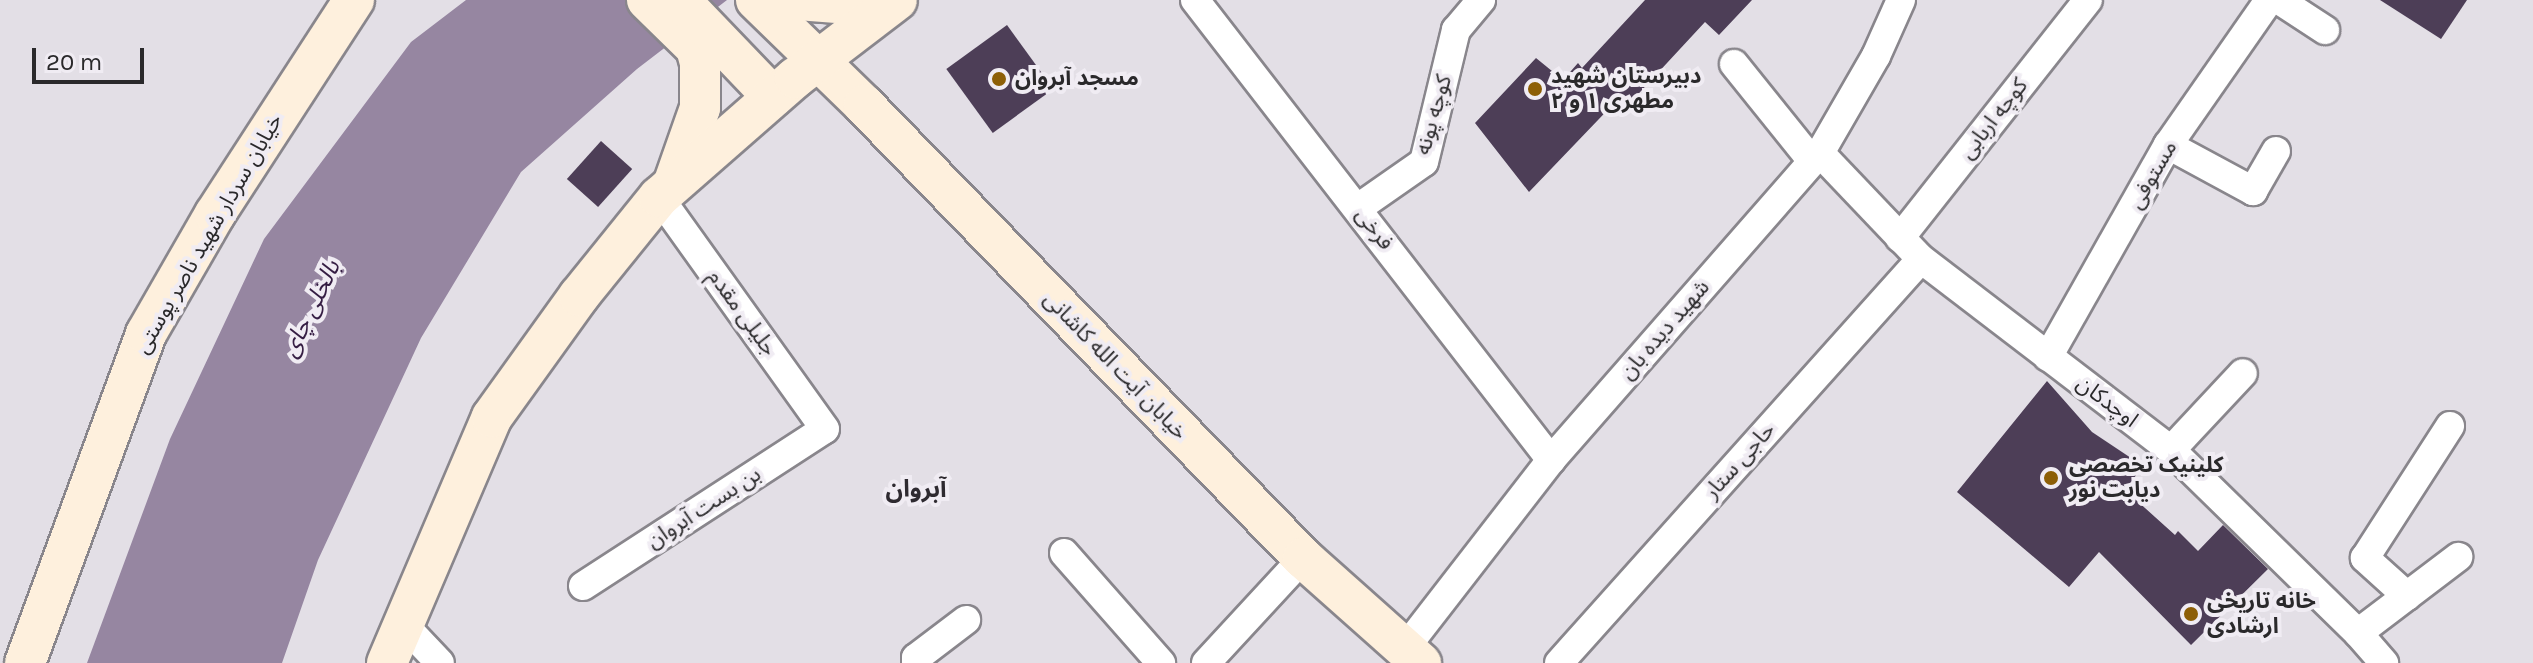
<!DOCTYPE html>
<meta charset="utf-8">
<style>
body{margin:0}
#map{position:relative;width:2533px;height:663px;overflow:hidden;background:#e3dfe6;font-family:Karla,"Noto Sans Arabic",sans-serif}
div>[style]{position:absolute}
.water>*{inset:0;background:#9686a1}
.building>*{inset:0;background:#4d3e57;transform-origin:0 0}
.roads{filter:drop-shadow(2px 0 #89868c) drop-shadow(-2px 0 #89868c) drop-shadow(0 2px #89868c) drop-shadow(0 -2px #89868c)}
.minor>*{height:28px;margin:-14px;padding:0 14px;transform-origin:14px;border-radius:14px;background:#fff}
.secondary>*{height:40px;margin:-20px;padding:0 20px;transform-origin:20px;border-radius:20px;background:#fef0dd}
.dots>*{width:22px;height:22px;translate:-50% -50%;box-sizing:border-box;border:4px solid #f0ecf3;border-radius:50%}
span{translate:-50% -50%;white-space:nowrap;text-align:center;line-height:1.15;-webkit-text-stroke:8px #f0ecf3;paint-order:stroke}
.poi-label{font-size:22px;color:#2a292b;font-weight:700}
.left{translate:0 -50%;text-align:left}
.street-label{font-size:22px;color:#2a292b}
.water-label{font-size:24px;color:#351d43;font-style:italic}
.neighbourhood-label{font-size:24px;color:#2e2a30;font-weight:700}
.scale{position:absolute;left:32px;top:48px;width:112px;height:36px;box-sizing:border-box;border:4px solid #2a292b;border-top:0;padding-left:10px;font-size:24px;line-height:28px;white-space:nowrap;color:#2a292b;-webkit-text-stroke:6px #f0ecf3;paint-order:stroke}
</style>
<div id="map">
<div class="water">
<i style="clip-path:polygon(466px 0,727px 0,637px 69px,521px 172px,421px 338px,318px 560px,282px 663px,87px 663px,170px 439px,264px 239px,411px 42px)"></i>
</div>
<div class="building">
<i style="clip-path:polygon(1645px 0,1752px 0,1719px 35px,1705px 22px,1629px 104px,1621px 96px,1529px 192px,1475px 123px,1536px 58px,1563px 80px,1578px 63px,1582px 68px)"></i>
<i style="clip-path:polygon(2380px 0,2467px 0,2441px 39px)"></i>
<i style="left:1007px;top:25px;width:79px;height:75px;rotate:54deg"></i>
<i style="left:601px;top:141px;width:42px;height:51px;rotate:42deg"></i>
<i style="clip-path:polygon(2047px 381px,2092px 432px,2143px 466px,2125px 490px,2175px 535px,2178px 531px,2198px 551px,2223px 525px,2268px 569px,2191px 645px,2099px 552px,2069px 587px,1957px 492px)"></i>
</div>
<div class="roads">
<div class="minor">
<i style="left:1195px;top:0;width:582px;rotate:52.26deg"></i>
<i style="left:2279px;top:0;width:55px;rotate:33.1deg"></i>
<i style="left:1734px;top:64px;width:124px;rotate:51.2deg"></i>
<i style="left:2168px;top:145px;width:97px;rotate:28.4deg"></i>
<i style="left:2253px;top:191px;width:46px;rotate:-60.1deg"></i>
<i style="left:1820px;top:153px;width:146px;rotate:46.4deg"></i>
<i style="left:1921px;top:259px;width:315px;rotate:37.4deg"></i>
<i style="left:2171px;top:450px;width:262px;rotate:44.4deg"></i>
<i style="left:2358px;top:633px;width:40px;rotate:49deg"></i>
<i style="left:1358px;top:208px;width:80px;rotate:-34.9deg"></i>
<i style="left:1424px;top:162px;width:136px;rotate:-76.4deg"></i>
<i style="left:1456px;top:30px;width:39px;rotate:-50deg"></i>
<i style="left:1900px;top:238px;width:303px;rotate:-51.7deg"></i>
<i style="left:2048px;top:357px;width:244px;rotate:-60.5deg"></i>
<i style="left:2168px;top:145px;width:177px;rotate:-55.1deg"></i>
<i style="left:2171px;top:450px;width:105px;rotate:-46.9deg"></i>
<i style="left:1064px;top:553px;width:147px;rotate:48.6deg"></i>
<i style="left:583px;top:586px;width:288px;rotate:-33deg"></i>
<i style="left:825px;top:429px;width:285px;rotate:-125.6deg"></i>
<i style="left:2407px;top:596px;width:57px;rotate:-137.9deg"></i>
<i style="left:2365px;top:558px;width:157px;rotate:-57.2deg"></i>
<i style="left:402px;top:623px;width:55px;rotate:46.5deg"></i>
<i style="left:2358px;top:633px;width:126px;rotate:-37.2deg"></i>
<i style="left:1406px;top:647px;width:237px;rotate:-52.2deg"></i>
<i style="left:1551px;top:460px;width:408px;rotate:-48.8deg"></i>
<i style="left:1820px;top:153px;width:112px;rotate:-60deg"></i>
<i style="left:1876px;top:56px;width:61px;rotate:-65.9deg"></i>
<i style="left:916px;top:663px;width:5px;rotate:-90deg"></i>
<i style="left:916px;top:658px;width:63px;rotate:-37.2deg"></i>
<i style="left:1206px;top:663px;width:143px;rotate:-47.3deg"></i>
<i style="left:1559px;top:663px;width:542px;rotate:-48.14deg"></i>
</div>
<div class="secondary">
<i style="left:647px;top:0;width:69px;rotate:44.4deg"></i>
<i style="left:696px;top:48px;width:16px;rotate:75deg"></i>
<i style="left:700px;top:63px;width:45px;rotate:90deg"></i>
<i style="left:700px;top:108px;width:78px;rotate:109.4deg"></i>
<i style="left:756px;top:0;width:151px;rotate:44.2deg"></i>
<i style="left:864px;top:105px;width:631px;rotate:45.9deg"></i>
<i style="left:1303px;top:558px;width:158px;rotate:41.7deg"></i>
<i style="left:798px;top:0;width:52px;rotate:4.4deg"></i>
<i style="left:850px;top:4px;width:17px;rotate:-13deg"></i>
<i style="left:683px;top:3px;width:130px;rotate:46.2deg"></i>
<i style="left:25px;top:663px;width:351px;rotate:-69.8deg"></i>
<i style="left:146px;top:334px;width:138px;rotate:-60.1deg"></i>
<i style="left:215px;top:214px;width:255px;rotate:-57deg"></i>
<i style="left:387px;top:663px;width:267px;rotate:-66.9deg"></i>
<i style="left:492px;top:417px;width:149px;rotate:-54.3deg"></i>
<i style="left:579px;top:296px;width:127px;rotate:-51.1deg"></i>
<i style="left:659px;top:197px;width:181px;rotate:-41.2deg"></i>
<i style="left:795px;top:78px;width:128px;rotate:-37.4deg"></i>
</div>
</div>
<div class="dots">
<i style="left:999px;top:79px;background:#8d5f07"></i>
<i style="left:1535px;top:89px;background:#8d5f07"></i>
<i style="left:2051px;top:478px;background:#8d5f07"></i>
<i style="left:2191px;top:614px;background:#8d5f07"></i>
</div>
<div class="poi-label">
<span class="left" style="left:1551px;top:89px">دبیرستان شهید<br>مطهری ۱ و ۲</span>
<span class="left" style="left:1015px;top:79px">مسجد آبروان</span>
<span class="left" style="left:2069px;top:478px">کلینیک تخصصی<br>دیابت نور</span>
<span class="left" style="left:2207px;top:614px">خانه تاریخی<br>ارشادی</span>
</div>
<div class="street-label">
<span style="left:1434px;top:115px;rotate:-74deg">کوچه پونه</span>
<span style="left:1994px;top:119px;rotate:-52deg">کوچه اربابی</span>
<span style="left:2153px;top:175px;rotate:-60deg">مستوفی</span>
<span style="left:1374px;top:229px;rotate:52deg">فرخی</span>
<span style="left:209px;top:234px;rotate:-60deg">خیابان سردار شهید ناصر پوستی</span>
<span style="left:742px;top:313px;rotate:54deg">جلیلی مقدم</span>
<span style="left:1665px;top:330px;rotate:-49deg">شهید دیده بان</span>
<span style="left:1115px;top:366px;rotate:46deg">خیابان آیت الله کاشانی</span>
<span style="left:2107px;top:402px;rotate:37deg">اوچدکان</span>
<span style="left:1740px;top:461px;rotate:-48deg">حاجی ستار</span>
<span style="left:704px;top:508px;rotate:-33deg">بن بست آبروان</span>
</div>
<div class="water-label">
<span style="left:311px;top:309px;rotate:-64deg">بالخلی چای</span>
</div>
<div class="neighbourhood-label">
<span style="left:916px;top:490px">آبروان</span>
</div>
<div class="scale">20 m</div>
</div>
